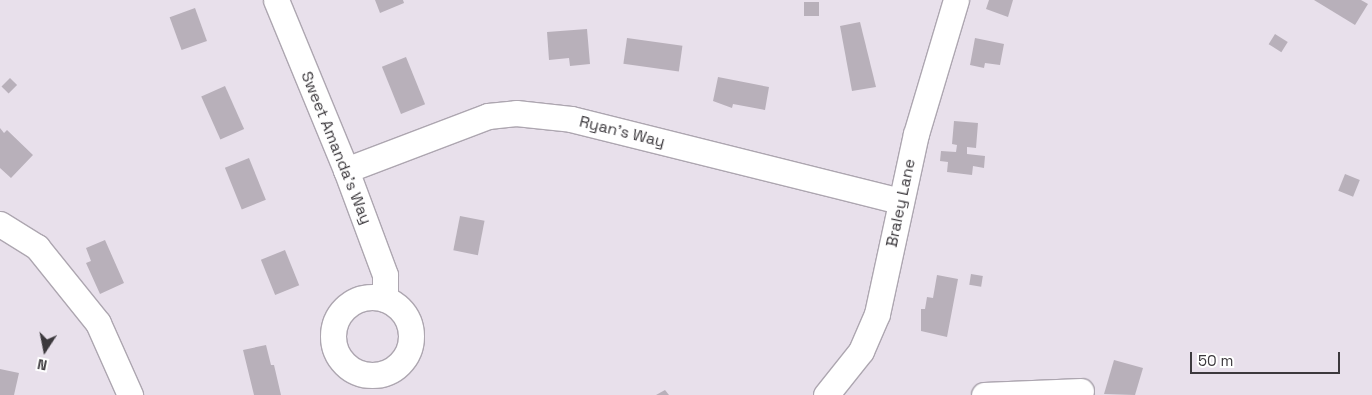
<!DOCTYPE html>
<style>
body{margin:0}
#map{position:relative;width:1372px;height:395px;overflow:hidden;background:#e8e0eb;font-family:"Space Grotesk",sans-serif}
div>[style]{position:absolute}
.building>*{inset:0;background:#b8b0ba;transform-origin:0 0}
.roads{filter:drop-shadow(1px 0 #ada6b0) drop-shadow(-1px 0 #ada6b0) drop-shadow(0 1px #ada6b0) drop-shadow(0 -1px #ada6b0)}
.minor>*{height:25px;margin:-12.5px;padding:0 12.5px;transform-origin:12.5px;border-radius:12.5px;background:#fff}
.minor>.ring{margin:-12.5px;padding:0;box-sizing:content-box;background:none;border:25px solid #fff;border-radius:50%}
span{translate:-50% -50%;white-space:nowrap;text-align:center;line-height:1.15;-webkit-text-stroke:5px #fff;paint-order:stroke}
.street-label{font-size:16px;color:#3c393d}
.north{position:absolute;left:20px;top:325px;width:50px;height:50px;-webkit-text-stroke:4px #fff;paint-order:stroke;rotate:191deg;font-size:14px;font-weight:700;line-height:20px;text-align:center;color:#3c393d}
.north::after{content:'';display:block;margin:auto;width:18px;height:22px;background:#3c393d;clip-path:polygon(50% 0,100% 100%,50% 72%,0 100%)}
.scale{position:absolute;left:1190px;top:352px;width:150px;height:22px;box-sizing:border-box;border:2px solid #3c393d;border-top:0;padding-left:6px;font-size:15px;line-height:18px;white-space:nowrap;color:#3c393d;-webkit-text-stroke:4px #fff;paint-order:stroke}
</style>
<div id="map">
<div class="building">
<i style="clip-path:polygon(375px 0,403px 0,404px 3px,380px 13px)"></i>
<i style="clip-path:polygon(989px 0,1013px 0,1008px 17px,986px 9px)"></i>
<i style="clip-path:polygon(1314px 0,1361px 0,1368px 4px,1355px 25px)"></i>
<i style="left:819px;top:2px;width:14px;height:15px;rotate:90deg"></i>
<i style="left:195px;top:8px;width:35px;height:27px;rotate:70deg"></i>
<i style="clip-path:polygon(860px 22px,876px 87px,852px 91px,840px 26px)"></i>
<i style="clip-path:polygon(587px 29px,590px 64px,570px 66px,569px 58px,549px 60px,547px 32px)"></i>
<i style="left:1275px;top:34px;width:15px;height:12px;rotate:32deg"></i>
<i style="left:627px;top:38px;width:56px;height:26px;rotate:8deg"></i>
<i style="clip-path:polygon(975px 38px,1004px 44px,1000px 65px,985px 63px,984px 68px,970px 65px)"></i>
<i style="left:406px;top:57px;width:51px;height:26px;rotate:68deg"></i>
<i style="clip-path:polygon(718px 77px,769px 87px,765px 110px,733px 104px,732px 108px,713px 101px)"></i>
<i style="left:10px;top:78px;width:10px;height:12px;rotate:45deg"></i>
<i style="left:225px;top:86px;width:47px;height:26px;rotate:66deg"></i>
<i style="clip-path:polygon(954px 121px,978px 123px,976px 148px,967px 147px,967px 154px,985px 156px,984px 168px,973px 166px,972px 175px,947px 172px,948px 162px,940px 161px,941px 151px,956px 152px,957px 145px,952px 144px)"></i>
<i style="clip-path:polygon(0 128px,4px 133px,7px 130px,33px 155px,11px 178px,0 168px)"></i>
<i style="left:249px;top:158px;width:45px;height:26px;rotate:68deg"></i>
<i style="left:1345px;top:174px;width:16px;height:18px;rotate:22deg"></i>
<i style="left:460px;top:216px;width:25px;height:35px;rotate:11deg"></i>
<i style="clip-path:polygon(105px 240px,124px 283px,100px 294px,86px 263px,91px 261px,86px 248px)"></i>
<i style="left:285px;top:250px;width:38px;height:26px;rotate:68deg"></i>
<i style="left:971px;top:274px;width:12px;height:11px;rotate:9deg"></i>
<i style="clip-path:polygon(937px 275px,958px 279px,947px 337px,921px 331px,921px 309px,925px 309px,927px 297px,933px 298px)"></i>
<i style="clip-path:polygon(266px 345px,271px 365px,274px 365px,281px 395px,254px 395px,243px 350px)"></i>
<i style="clip-path:polygon(1114px 360px,1143px 368px,1135px 395px,1104px 394px)"></i>
<i style="clip-path:polygon(0 369px,19px 373px,14px 395px,0 395px)"></i>
<i style="clip-path:polygon(665px 390px,669px 395px,656px 395px)"></i>
</div>
<div class="roads">
<div class="minor">
<i style="left:276px;top:0;width:184px;rotate:67.6deg"></i>
<i style="left:346px;top:170px;width:112px;rotate:69.6deg"></i>
<i style="left:385px;top:275px;width:24px;rotate:90deg"></i>
<i style="left:346px;top:170px;width:152px;rotate:-20.8deg"></i>
<i style="left:488px;top:116px;width:28px;rotate:-6deg"></i>
<i style="left:516px;top:113px;width:55px;rotate:6.2deg"></i>
<i style="left:571px;top:119px;width:340px;rotate:14deg"></i>
<i style="left:0;top:224px;width:44px;rotate:31.9deg"></i>
<i style="left:37px;top:247px;width:97px;rotate:51.2deg"></i>
<i style="left:98px;top:323px;width:79px;rotate:66deg"></i>
<i class="ring" style="left:333px;top:297px;width:53px;height:53px"></i>
<i style="left:826px;top:395px;width:56px;rotate:-51.5deg"></i>
<i style="left:861px;top:351px;width:40px;rotate:-66.6deg"></i>
<i style="left:877px;top:314px;width:184px;rotate:-77.8deg"></i>
<i style="left:916px;top:134px;width:140px;rotate:-73.4deg"></i>
<i style="left:984px;top:395px;width:97px;rotate:-2.4deg"></i>
</div>
</div>
<div class="street-label">
<span style="left:622px;top:132px;rotate:14deg">Ryan's Way</span>
<span style="left:336px;top:148px;rotate:68deg">Sweet Amanda's Way</span>
<span style="left:901px;top:203px;rotate:-78deg">Braley Lane</span>
</div>
<div class="north">N</div>
<div class="scale">50 m</div>
</div>
